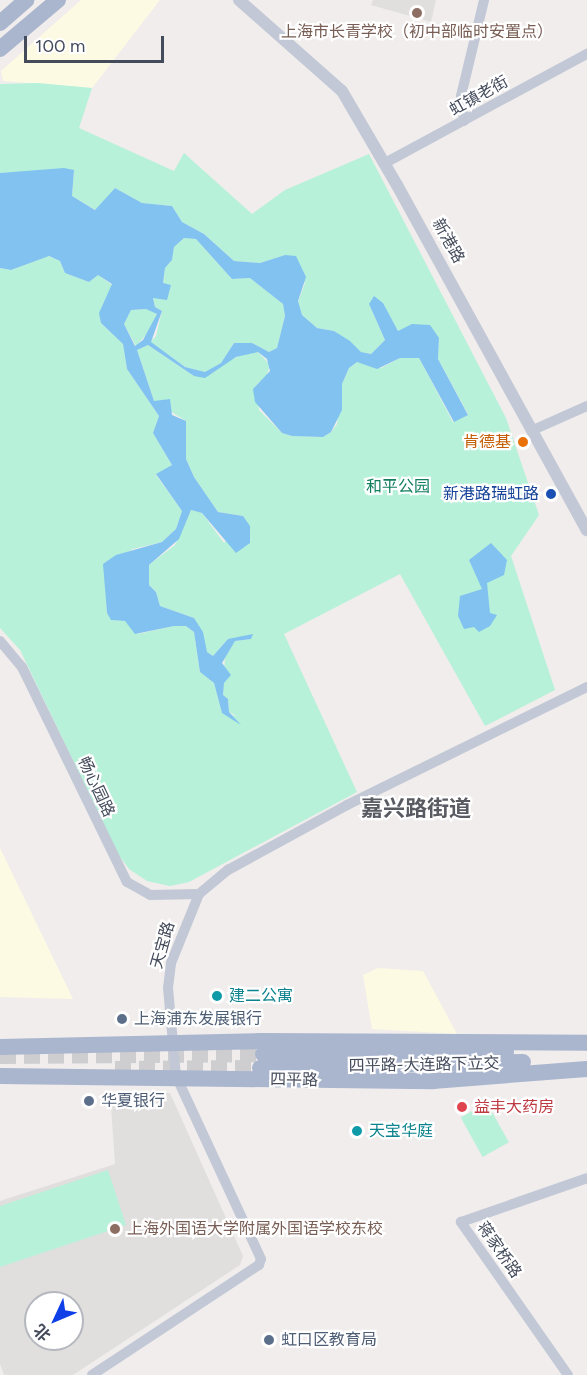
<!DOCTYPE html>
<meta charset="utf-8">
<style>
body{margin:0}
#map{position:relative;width:587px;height:1375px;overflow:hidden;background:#f0edec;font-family:Figtree,"Noto Sans SC",sans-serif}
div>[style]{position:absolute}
.commercial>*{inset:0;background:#fdfae3}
.education>*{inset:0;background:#e1dede}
.green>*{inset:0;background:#b7f1d9;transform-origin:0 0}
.water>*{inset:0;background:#81c2f0}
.primary-tunnel>*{height:16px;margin-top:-8px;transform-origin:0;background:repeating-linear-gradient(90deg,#cecdcf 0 16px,transparent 0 24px)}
.minor>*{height:10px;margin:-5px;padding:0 5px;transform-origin:5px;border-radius:5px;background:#c2c8d5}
.tertiary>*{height:12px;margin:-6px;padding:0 6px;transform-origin:6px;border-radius:6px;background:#c2c8d5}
.primary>*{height:16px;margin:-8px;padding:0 8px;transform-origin:8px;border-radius:8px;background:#aab5ce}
.dots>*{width:16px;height:16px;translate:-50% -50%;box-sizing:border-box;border:3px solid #fff;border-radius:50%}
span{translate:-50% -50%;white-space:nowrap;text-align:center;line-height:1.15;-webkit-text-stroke:4.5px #fff;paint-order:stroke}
.education-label{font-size:16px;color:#785e54}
.left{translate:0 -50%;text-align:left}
.street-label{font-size:16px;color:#444b5b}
.food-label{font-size:16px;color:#c56008}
.right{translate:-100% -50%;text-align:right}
.park-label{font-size:16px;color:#117f5f}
.transit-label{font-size:16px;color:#164399}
.culture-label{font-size:16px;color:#0d838f}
.service-label{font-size:16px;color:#4e5e75}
.health-label{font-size:16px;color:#be3a42}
.district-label{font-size:22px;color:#595b62;font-weight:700}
.north{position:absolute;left:24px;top:1291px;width:60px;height:60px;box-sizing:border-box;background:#fff;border:2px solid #b4b7bd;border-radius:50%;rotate:226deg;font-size:16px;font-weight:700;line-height:24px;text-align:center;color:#444b5b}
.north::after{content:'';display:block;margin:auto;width:21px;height:27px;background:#0f40e7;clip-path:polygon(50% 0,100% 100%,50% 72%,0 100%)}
.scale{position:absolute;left:24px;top:36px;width:140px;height:27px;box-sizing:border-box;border:3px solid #444b5b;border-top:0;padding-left:8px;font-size:18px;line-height:21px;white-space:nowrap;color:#444b5b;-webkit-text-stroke:4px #fff;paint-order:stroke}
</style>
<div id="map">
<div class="commercial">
<i style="clip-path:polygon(81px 0,160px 0,92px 88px,3px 81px,1px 71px)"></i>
<i style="clip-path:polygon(0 848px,73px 999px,0 997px)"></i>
<i style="clip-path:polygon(378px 968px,423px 971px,457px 1034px,372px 1029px,363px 975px)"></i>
</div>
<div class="education">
<i style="clip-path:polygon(373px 0,436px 0,431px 22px,371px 5px)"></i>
<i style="clip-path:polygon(evenodd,110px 1092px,170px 1093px,243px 1256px,240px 1265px,73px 1375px,4px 1375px,0 1364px,0 1201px,115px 1164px,110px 1092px,36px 1303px,72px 1303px,72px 1339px,36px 1339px,36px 1303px)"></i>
</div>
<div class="green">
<i style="clip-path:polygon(38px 83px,92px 88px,79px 128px,174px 171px,184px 153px,252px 214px,285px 190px,369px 154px,506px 418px,539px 515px,511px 556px,555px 690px,485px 726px,400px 574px,284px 634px,357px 792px,189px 882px,170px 886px,147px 881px,129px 869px,118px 854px,20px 650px,0 628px,0 268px,11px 270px,48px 256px,60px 261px,65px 273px,89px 282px,98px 275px,112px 285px,101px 323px,123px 344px,127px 369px,159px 416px,153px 433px,172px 465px,156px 475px,182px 511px,176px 529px,162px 542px,133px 549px,104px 564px,107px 613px,112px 620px,125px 621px,138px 634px,174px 626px,186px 626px,194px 632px,200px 672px,214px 683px,222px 713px,236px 716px,229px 712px,228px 699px,223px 695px,225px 655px,235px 641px,251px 639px,228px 639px,213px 656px,207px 652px,194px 618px,160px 606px,156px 592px,149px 585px,149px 565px,175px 545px,191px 510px,202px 513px,224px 543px,243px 516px,218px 512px,194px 477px,186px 459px,186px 421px,154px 401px,137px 350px,148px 345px,194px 376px,244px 354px,258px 352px,270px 365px,266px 378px,257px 384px,259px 410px,282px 433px,292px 436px,323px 437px,331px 432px,337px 424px,342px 384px,349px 368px,357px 362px,381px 368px,400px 358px,419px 358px,453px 422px,468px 414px,438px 359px,439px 338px,408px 329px,398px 331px,389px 315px,369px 304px,385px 340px,371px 354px,361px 352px,334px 331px,317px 328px,302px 315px,298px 302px,305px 283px,285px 255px,260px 263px,234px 261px,204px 234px,182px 222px,172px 206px,142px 203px,115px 188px,96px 210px,72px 196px,74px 170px,0 173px,0 84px)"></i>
<i style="clip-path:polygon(184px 238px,196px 239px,232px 279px,250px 278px,283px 304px,285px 316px,277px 348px,269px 352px,252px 343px,234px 343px,221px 363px,205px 372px,185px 367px,150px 342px,156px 336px,162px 311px,155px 307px,153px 297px,170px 285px,163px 284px,165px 268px,172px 260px,174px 247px)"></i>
<i style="clip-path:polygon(146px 309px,157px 313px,152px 328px,136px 346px,124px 324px,131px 310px)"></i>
<i style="left:487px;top:1103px;width:45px;height:30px;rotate:61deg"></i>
<i style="clip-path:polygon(108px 1170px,126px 1225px,0 1267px,0 1206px)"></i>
</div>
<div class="water">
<i style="clip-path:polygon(evenodd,64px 168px,74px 170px,72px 196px,95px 210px,115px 188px,142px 203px,172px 206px,182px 222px,204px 234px,234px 261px,260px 263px,285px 255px,296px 256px,306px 277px,298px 301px,302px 315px,317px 328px,334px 331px,350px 341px,361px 352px,371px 354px,385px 340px,369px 304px,374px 296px,383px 303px,398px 331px,412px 324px,430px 325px,439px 338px,438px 359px,468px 415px,454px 422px,419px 358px,400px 358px,377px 369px,357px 362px,349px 368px,342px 384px,342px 410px,331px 432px,323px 437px,292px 436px,282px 433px,255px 402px,253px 389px,270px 371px,267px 359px,258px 352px,236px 357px,205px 378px,194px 376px,148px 345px,137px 350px,154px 401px,170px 399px,172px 415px,186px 421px,186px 459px,194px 477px,218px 512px,243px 516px,250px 526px,250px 543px,236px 553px,202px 513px,191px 510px,179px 539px,149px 565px,149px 585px,156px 592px,160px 606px,194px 618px,203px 632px,207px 652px,213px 656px,228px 639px,253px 634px,251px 639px,235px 641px,222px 663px,231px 675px,224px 683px,223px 695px,228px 699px,229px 712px,241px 725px,222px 713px,214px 683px,200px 672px,194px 632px,186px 626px,174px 626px,135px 634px,125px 621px,111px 620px,107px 613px,103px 564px,116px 555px,162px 542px,176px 529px,182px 511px,156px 474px,172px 465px,153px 433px,159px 416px,127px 369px,123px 344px,101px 323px,99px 313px,112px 284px,98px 275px,89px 282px,65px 273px,60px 261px,49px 256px,11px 270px,0 268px,0 173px,64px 168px,184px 238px,196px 239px,232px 279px,250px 278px,283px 304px,285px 316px,277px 348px,269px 352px,252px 343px,234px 343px,221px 363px,205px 372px,185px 367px,151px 342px,162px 311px,155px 307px,153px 298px,167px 300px,171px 285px,163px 283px,165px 268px,172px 260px,174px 247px,184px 238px,64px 168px,146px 309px,157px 314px,143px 340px,135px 346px,124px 324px,131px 310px,146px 309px)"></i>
<i style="clip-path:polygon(491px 543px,507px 560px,504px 575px,487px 583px,490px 613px,497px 615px,490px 626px,479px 632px,474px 627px,464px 629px,458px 616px,460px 596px,482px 589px,469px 560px)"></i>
</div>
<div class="primary-tunnel">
<i style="left:0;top:1056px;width:263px;rotate:-0.4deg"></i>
<i style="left:115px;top:1069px;width:145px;rotate:-0.4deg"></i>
</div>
<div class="minor">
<i style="left:464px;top:121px;width:25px;rotate:-97deg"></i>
<i style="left:461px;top:96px;width:99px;rotate:-76.5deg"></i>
<i style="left:385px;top:163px;width:230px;rotate:-28.4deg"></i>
<i style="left:533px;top:430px;width:59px;rotate:-24deg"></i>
<i style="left:0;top:641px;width:34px;rotate:50deg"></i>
<i style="left:22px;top:667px;width:239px;rotate:64deg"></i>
<i style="left:127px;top:882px;width:26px;rotate:29deg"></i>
<i style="left:150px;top:895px;width:49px;rotate:-1.2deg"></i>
<i style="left:92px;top:1375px;width:200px;rotate:-33.4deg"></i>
<i style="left:259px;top:1265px;width:6px;rotate:-72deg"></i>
<i style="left:261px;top:1259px;width:202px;rotate:-114.9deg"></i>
<i style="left:176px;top:1076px;width:88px;rotate:-95.2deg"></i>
<i style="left:168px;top:988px;width:25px;rotate:-83deg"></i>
<i style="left:171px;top:963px;width:74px;rotate:-67.9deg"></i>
<i style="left:199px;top:894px;width:38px;rotate:-40deg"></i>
<i style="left:228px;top:870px;width:136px;rotate:-28.6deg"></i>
<i style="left:347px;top:805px;width:267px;rotate:-26.2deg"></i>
<i style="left:568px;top:1375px;width:187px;rotate:-125deg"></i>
<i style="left:461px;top:1222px;width:133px;rotate:-19.2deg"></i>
</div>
<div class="tertiary">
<i style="left:239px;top:0;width:137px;rotate:41.5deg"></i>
<i style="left:342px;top:91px;width:109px;rotate:59.7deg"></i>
<i style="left:397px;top:185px;width:394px;rotate:61.2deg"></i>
</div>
<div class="primary">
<i style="left:0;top:23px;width:35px;rotate:-41deg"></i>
<i style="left:0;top:49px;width:76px;rotate:-40.2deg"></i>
<i style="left:0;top:1047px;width:259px;rotate:-1.3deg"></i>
<i style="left:259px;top:1041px;width:328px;rotate:0.3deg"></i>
<i style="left:263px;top:1054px;width:243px;rotate:-0.5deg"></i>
<i style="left:260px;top:1068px;width:263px;rotate:-1.3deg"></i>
<i style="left:0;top:1076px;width:433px;rotate:0.7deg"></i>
<i style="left:433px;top:1081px;width:154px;rotate:-4.5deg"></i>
</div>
<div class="dots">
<i style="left:417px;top:13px;background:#8d6e63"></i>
<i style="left:523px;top:442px;background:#e8710a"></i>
<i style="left:551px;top:494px;background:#1a4fb4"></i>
<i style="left:217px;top:996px;background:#0f9aa8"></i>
<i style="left:122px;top:1019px;background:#5c6f8a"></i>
<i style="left:89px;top:1101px;background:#5c6f8a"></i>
<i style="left:462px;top:1107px;background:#e0444e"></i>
<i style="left:357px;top:1131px;background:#0f9aa8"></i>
<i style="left:115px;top:1229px;background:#8d6e63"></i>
<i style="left:269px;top:1340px;background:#5c6f8a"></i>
</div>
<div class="education-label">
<span style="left:417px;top:32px">上海市长青学校（初中部临时安置点）</span>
<span class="left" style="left:127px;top:1229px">上海外国语大学附属外国语学校东校</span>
</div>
<div class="street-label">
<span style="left:479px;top:96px;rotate:-29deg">虹镇老街</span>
<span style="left:448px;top:241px;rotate:61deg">新港路</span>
<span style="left:96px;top:787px;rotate:65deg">畅心园路</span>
<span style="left:163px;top:945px;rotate:-74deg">天宝路</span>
<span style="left:424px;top:1065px;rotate:-1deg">四平路-大连路下立交</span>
<span style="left:294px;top:1080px;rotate:1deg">四平路</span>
<span style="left:499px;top:1250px;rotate:55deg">蒋家桥路</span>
</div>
<div class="food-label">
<span class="right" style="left:511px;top:442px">肯德基</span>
</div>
<div class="park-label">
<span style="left:398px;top:487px">和平公园</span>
</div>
<div class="transit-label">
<span class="right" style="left:539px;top:494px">新港路瑞虹路</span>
</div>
<div class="culture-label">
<span class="left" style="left:229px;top:996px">建二公寓</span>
<span class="left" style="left:369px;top:1131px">天宝华庭</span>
</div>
<div class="service-label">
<span class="left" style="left:134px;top:1019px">上海浦东发展银行</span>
<span class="left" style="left:101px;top:1101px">华夏银行</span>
<span class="left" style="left:281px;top:1340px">虹口区教育局</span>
</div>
<div class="health-label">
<span class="left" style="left:474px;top:1107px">益丰大药房</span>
</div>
<div class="district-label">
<span style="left:416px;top:809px">嘉兴路街道</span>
</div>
<div class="north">北</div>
<div class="scale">100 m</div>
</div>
